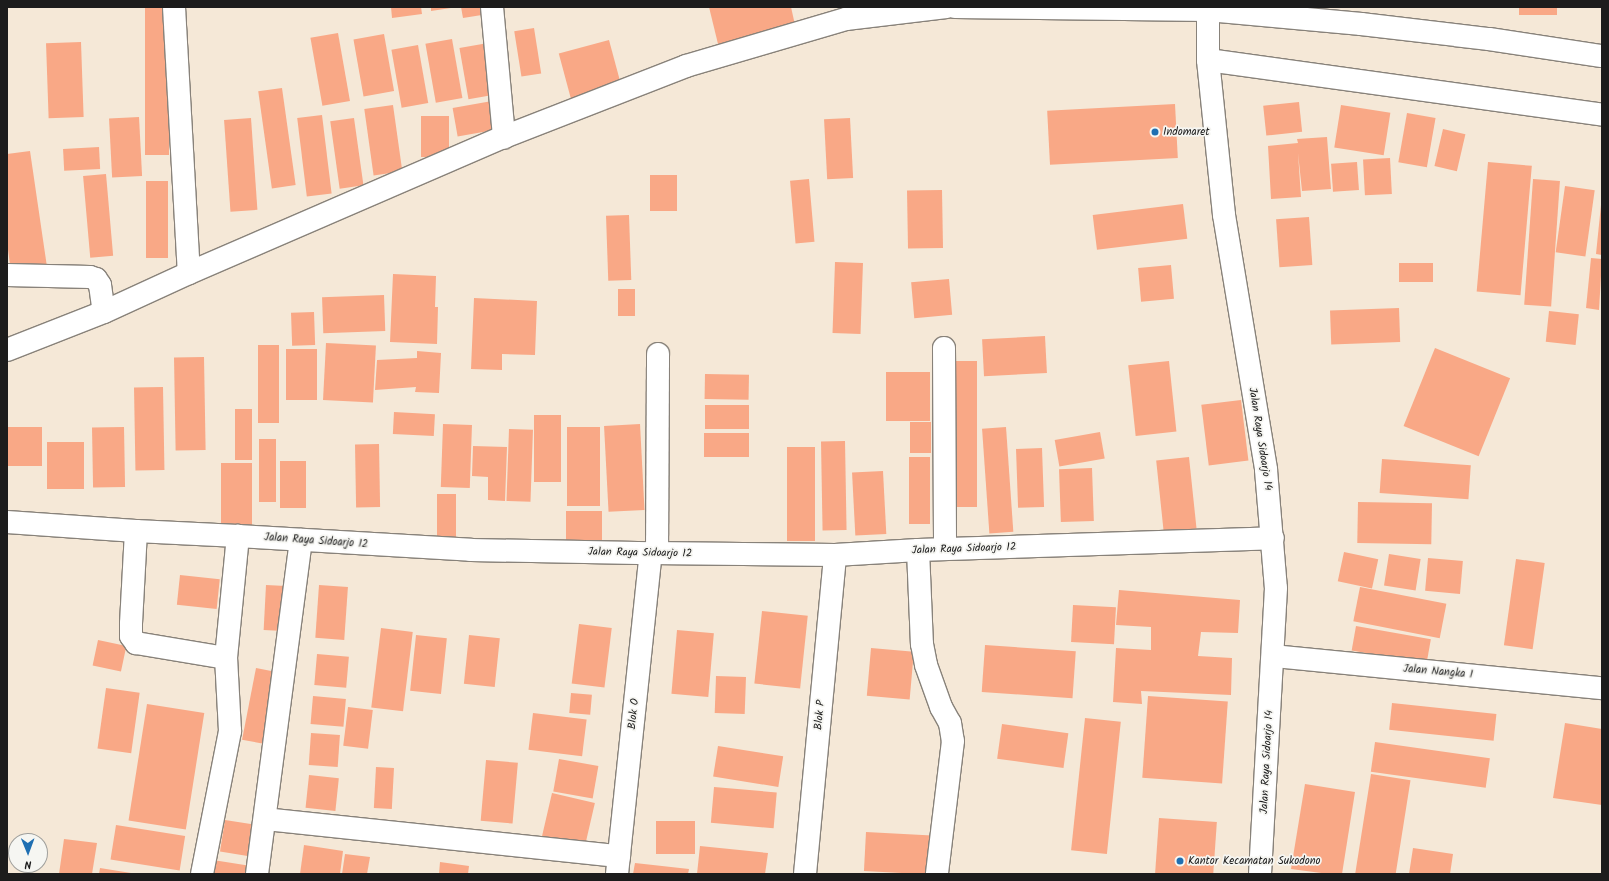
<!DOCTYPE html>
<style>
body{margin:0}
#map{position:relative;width:1609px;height:881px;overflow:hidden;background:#f5e8d7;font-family:Kalam,sans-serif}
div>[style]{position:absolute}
.building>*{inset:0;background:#f9a886;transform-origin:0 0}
.roads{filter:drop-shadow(1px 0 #88827a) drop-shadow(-1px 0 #88827a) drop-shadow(0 1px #88827a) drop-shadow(0 -1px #88827a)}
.minor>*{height:22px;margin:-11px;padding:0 11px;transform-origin:11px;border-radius:11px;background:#fff}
.major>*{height:22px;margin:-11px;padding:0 11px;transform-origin:11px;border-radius:11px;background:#fff}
.dots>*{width:11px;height:11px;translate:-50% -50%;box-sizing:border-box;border:2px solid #f6f6f2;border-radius:50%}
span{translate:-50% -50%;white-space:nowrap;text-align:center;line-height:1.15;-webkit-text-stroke:3.5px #f6f6f2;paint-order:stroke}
.poi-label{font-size:11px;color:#1c1c1c}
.left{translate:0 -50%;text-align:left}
.street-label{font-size:11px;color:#1c1c1c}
.frame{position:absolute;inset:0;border:8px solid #1c1c1c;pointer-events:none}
.north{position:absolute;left:8px;top:833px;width:40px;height:40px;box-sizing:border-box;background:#f6f6f2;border:1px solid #9f9f9c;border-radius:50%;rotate:179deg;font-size:11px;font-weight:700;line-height:16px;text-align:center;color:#1c1c1c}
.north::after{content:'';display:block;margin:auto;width:14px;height:18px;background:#1f6fb2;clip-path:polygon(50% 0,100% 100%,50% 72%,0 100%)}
</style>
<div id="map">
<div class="building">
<i style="left:145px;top:7px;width:24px;height:148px"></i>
<i style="clip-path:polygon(391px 7px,421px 7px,422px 14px,392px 18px)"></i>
<i style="clip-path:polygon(431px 7px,451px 7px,451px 8px,431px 11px)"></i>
<i style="clip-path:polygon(461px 7px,487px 7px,488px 14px,463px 18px)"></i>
<i style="clip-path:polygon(709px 7px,791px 7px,795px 25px,718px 44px)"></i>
<i style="left:1519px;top:7px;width:38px;height:8px"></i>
<i style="left:534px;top:28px;width:46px;height:20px;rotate:81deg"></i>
<i style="left:338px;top:33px;width:69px;height:28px;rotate:80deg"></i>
<i style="left:384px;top:34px;width:58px;height:31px;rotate:80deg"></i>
<i style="left:452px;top:39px;width:60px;height:27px;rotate:80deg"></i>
<i style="left:609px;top:40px;width:48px;height:52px;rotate:75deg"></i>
<i style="left:81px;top:42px;width:75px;height:35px;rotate:88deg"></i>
<i style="left:488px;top:43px;width:52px;height:29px;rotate:80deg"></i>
<i style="left:418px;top:45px;width:59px;height:27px;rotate:80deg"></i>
<i style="left:282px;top:88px;width:98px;height:24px;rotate:82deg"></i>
<i style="left:492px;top:101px;width:29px;height:40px;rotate:80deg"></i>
<i style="left:1299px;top:102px;width:30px;height:36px;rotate:84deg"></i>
<i style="left:1175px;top:104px;width:54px;height:128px;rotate:87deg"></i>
<i style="left:393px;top:105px;width:67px;height:29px;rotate:82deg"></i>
<i style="left:1341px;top:105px;width:50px;height:43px;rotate:9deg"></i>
<i style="left:1407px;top:113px;width:29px;height:50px;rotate:10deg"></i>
<i style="left:322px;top:115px;width:79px;height:25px;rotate:83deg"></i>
<i style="left:421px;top:116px;width:28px;height:41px"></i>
<i style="left:139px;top:117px;width:59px;height:30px;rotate:87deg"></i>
<i style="left:251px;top:118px;width:92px;height:27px;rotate:86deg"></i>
<i style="left:354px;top:118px;width:68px;height:24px;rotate:82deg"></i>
<i style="left:850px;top:118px;width:60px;height:26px;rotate:87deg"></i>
<i style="left:1443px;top:129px;width:23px;height:38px;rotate:13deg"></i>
<i style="clip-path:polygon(1327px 137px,1331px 189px,1302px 191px,1298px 153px,1301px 197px,1271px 199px,1268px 146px,1298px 143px,1297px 139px)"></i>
<i style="left:99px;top:147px;width:22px;height:36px;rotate:87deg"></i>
<i style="clip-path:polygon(30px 151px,47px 267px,11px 272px,7px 242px,7px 154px)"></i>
<i style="left:1390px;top:158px;width:36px;height:27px;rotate:87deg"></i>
<i style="left:1357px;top:162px;width:28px;height:26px;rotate:86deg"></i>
<i style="left:1488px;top:162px;width:44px;height:130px;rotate:5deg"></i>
<i style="left:106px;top:174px;width:82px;height:23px;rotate:85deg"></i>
<i style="left:650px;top:175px;width:27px;height:36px"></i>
<i style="left:809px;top:179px;width:63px;height:19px;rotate:85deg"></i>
<i style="left:1533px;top:179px;width:27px;height:126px;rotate:4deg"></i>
<i style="left:146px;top:181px;width:22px;height:77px"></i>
<i style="left:1565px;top:186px;width:30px;height:67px;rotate:8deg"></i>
<i style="left:942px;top:190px;width:58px;height:35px;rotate:89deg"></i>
<i style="left:1183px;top:204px;width:35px;height:91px;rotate:83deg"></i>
<i style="clip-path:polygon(1601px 205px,1602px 205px,1602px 255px,1596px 254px)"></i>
<i style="left:629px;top:215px;width:65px;height:23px;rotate:88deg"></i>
<i style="left:1309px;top:217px;width:48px;height:33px;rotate:86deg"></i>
<i style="clip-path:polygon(1591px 258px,1602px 259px,1599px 310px,1586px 308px)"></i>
<i style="left:835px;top:262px;width:28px;height:71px;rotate:2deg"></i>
<i style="left:1399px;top:263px;width:34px;height:19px"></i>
<i style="left:1171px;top:265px;width:34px;height:33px;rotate:85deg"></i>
<i style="clip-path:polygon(393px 274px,436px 276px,435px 307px,438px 307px,437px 344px,390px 342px)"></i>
<i style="left:949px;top:279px;width:36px;height:38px;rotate:85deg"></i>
<i style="left:618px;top:289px;width:17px;height:27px"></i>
<i style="left:384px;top:295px;width:36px;height:62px;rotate:88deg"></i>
<i style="clip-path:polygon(474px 298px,537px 301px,535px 355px,502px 354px,502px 370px,471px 369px)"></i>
<i style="left:1399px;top:308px;width:34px;height:69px;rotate:88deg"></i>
<i style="left:1549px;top:311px;width:30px;height:31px;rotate:6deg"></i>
<i style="left:314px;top:312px;width:33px;height:23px;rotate:88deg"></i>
<i style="left:1045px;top:336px;width:37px;height:63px;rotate:87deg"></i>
<i style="left:326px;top:343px;width:50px;height:57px;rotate:3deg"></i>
<i style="left:258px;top:345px;width:21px;height:78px"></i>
<i style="left:1435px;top:348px;width:81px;height:84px;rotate:22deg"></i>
<i style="left:286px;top:349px;width:31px;height:51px"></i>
<i style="clip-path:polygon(417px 351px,441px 353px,439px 393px,415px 392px,416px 387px,375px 390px,377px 360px,417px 358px)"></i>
<i style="left:204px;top:357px;width:93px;height:30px;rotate:89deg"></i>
<i style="left:949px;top:361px;width:28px;height:146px"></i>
<i style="left:1169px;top:361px;width:71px;height:41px;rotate:84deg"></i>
<i style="left:886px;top:372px;width:44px;height:49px"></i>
<i style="left:705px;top:374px;width:44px;height:25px;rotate:1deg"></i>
<i style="left:163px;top:387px;width:83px;height:29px;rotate:89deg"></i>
<i style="left:1241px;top:400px;width:61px;height:40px;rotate:83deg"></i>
<i style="left:705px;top:405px;width:44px;height:24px"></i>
<i style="left:235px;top:409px;width:17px;height:51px"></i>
<i style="left:394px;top:412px;width:41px;height:22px;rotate:3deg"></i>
<i style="left:534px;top:415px;width:27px;height:67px"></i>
<i style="left:910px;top:422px;width:21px;height:31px"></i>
<i style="left:443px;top:424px;width:29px;height:63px;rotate:2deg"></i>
<i style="left:640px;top:424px;width:86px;height:36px;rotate:87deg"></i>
<i style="left:42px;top:427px;width:39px;height:35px;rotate:90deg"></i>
<i style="left:124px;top:427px;width:60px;height:32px;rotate:89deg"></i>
<i style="left:567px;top:427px;width:33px;height:79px"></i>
<i style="left:1006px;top:427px;width:105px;height:24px;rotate:86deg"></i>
<i style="left:509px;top:429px;width:24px;height:72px;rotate:2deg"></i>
<i style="left:1100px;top:432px;width:27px;height:46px;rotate:80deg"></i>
<i style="left:704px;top:433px;width:45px;height:24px"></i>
<i style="left:259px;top:439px;width:17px;height:63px"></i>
<i style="left:845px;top:441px;width:89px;height:24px;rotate:89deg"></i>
<i style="left:47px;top:442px;width:37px;height:47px"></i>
<i style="left:379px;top:444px;width:63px;height:24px;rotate:89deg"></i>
<i style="clip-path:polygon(473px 446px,507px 447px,505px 501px,488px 500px,488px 477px,472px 476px)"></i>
<i style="left:787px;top:447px;width:28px;height:94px"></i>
<i style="left:1042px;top:448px;width:59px;height:26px;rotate:88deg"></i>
<i style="left:909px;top:457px;width:21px;height:67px"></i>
<i style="left:1189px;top:457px;width:72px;height:33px;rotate:84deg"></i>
<i style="left:1382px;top:459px;width:89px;height:34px;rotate:4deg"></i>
<i style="left:280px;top:461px;width:26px;height:47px"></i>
<i style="left:221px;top:463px;width:31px;height:67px"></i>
<i style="left:1092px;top:468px;width:53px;height:33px;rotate:88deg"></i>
<i style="left:883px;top:471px;width:63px;height:31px;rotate:87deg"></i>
<i style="left:437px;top:494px;width:19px;height:47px"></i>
<i style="left:1358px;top:502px;width:74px;height:41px;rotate:1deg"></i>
<i style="left:566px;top:511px;width:36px;height:33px"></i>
<i style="left:1344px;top:552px;width:35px;height:30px;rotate:12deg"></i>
<i style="left:1389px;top:554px;width:32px;height:32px;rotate:9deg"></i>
<i style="left:1428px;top:558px;width:35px;height:33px;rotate:5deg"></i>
<i style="left:1516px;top:559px;width:29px;height:87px;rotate:8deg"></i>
<i style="left:180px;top:575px;width:40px;height:30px;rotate:6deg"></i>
<i style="left:266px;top:585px;width:20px;height:45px;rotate:3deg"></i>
<i style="left:319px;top:585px;width:29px;height:53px;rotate:4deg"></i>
<i style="left:1360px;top:587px;width:88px;height:35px;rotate:11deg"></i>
<i style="clip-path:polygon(1119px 590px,1240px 600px,1238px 633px,1201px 632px,1198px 656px,1232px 658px,1231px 695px,1141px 691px,1142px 704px,1113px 702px,1116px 648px,1151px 650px,1151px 627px,1116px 625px)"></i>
<i style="left:1073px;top:605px;width:43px;height:37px;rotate:3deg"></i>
<i style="left:762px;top:611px;width:46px;height:73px;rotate:6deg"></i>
<i style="left:579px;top:624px;width:33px;height:60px;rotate:7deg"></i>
<i style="left:1356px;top:626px;width:76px;height:25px;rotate:10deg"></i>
<i style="left:381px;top:628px;width:32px;height:80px;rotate:7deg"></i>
<i style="left:677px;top:630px;width:37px;height:64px;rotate:5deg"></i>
<i style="left:416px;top:635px;width:31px;height:56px;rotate:6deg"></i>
<i style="left:469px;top:635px;width:31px;height:49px;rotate:6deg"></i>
<i style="left:98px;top:640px;width:29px;height:26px;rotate:12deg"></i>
<i style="left:985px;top:645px;width:91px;height:47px;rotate:4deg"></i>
<i style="left:871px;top:648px;width:43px;height:48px;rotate:5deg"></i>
<i style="left:317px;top:654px;width:32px;height:31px;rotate:5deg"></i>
<i style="left:256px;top:668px;width:26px;height:73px;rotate:11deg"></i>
<i style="left:716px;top:676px;width:30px;height:37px;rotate:2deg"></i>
<i style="left:106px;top:688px;width:34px;height:61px;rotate:8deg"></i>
<i style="left:571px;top:693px;width:21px;height:20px;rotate:5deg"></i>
<i style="left:313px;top:696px;width:33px;height:28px;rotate:5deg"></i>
<i style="left:1148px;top:696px;width:80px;height:82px;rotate:4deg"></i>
<i style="left:1392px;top:703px;width:105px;height:27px;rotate:6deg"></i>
<i style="left:147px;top:704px;width:58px;height:118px;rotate:9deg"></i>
<i style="left:348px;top:707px;width:25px;height:39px;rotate:7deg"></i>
<i style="left:533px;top:713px;width:54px;height:37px;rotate:7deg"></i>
<i style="left:1085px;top:718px;width:36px;height:133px;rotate:6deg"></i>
<i style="clip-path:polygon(1565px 723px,1602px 729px,1602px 805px,1553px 798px)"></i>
<i style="left:1002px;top:724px;width:67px;height:35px;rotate:8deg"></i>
<i style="left:311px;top:733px;width:29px;height:32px;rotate:4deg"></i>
<i style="left:1375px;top:742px;width:116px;height:30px;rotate:8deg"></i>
<i style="left:718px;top:746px;width:66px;height:31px;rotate:9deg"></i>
<i style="left:559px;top:759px;width:40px;height:33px;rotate:10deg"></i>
<i style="left:486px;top:760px;width:32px;height:61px;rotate:5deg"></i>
<i style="left:376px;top:767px;width:18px;height:41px;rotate:3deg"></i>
<i style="left:1371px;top:774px;width:40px;height:101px;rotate:9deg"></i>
<i style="left:309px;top:775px;width:30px;height:33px;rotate:6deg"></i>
<i style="clip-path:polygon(1305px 784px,1355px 792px,1342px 874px,1329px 874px,1291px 869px)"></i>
<i style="left:714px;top:787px;width:63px;height:36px;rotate:5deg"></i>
<i style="left:552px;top:793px;width:44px;height:48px;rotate:13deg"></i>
<i style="left:1159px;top:818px;width:58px;height:56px;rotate:4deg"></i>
<i style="left:225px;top:820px;width:31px;height:32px;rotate:9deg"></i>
<i style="left:695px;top:821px;width:33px;height:39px;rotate:90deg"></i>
<i style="left:116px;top:825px;width:70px;height:35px;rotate:9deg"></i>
<i style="left:866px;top:832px;width:66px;height:39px;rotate:3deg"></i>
<i style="clip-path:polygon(64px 839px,97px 843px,92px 874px,59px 874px)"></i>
<i style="clip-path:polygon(304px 845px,343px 851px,340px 874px,300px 874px)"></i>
<i style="clip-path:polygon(700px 846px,768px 853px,765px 874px,697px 874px)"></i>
<i style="clip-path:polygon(1413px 848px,1453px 854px,1450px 874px,1409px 874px)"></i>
<i style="clip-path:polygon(345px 854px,370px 857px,367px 874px,342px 874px)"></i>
<i style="clip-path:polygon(213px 860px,251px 866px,249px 874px,210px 874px)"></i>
<i style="clip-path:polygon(440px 862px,469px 866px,468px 874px,439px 874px)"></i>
<i style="clip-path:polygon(635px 863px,689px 869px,688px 874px,633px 874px)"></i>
<i style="clip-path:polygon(100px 868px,131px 873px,131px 874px,99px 874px)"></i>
</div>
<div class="roads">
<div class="minor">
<i style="left:174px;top:7px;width:266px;rotate:86.8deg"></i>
<i style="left:492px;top:7px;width:131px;rotate:84.7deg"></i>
<i style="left:955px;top:7px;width:253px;rotate:0.7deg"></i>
<i style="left:1208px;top:10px;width:154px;rotate:5.2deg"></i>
<i style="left:1361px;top:24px;width:129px;rotate:6.7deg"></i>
<i style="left:1489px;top:39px;width:114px;rotate:8.6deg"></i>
<i style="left:1208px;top:60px;width:398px;rotate:7.9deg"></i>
<i style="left:7px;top:275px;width:83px;rotate:1.4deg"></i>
<i style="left:90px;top:277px;width:6px;rotate:18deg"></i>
<i style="left:96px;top:279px;width:7px;rotate:56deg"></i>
<i style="left:100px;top:285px;width:27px;rotate:82deg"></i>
<i style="left:944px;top:348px;width:201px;rotate:89.7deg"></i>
<i style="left:7px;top:350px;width:104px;rotate:-21.4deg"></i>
<i style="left:104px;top:312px;width:94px;rotate:-24.6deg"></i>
<i style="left:189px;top:273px;width:343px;rotate:-23.4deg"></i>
<i style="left:504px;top:137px;width:195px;rotate:-21.3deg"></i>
<i style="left:686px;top:66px;width:167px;rotate:-16.4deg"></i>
<i style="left:846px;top:19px;width:101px;rotate:-6.8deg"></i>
<i style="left:136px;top:531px;width:93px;rotate:93.1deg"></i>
<i style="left:131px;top:624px;width:12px;rotate:90deg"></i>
<i style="left:131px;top:636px;width:9px;rotate:54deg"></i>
<i style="left:136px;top:643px;width:91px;rotate:9.5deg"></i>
<i style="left:918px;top:550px;width:94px;rotate:87.6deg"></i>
<i style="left:922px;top:644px;width:21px;rotate:79deg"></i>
<i style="left:926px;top:665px;width:45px;rotate:70.3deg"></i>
<i style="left:941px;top:707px;width:18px;rotate:61deg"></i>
<i style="left:950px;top:723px;width:18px;rotate:81deg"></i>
<i style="left:953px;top:741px;width:134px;rotate:96.9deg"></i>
<i style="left:657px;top:553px;width:199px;rotate:-89.7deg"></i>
<i style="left:1273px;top:656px;width:331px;rotate:5.6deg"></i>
<i style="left:265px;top:819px;width:356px;rotate:6deg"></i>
<i style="left:202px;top:874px;width:146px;rotate:-78.9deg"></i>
<i style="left:230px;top:731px;width:73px;rotate:-93.1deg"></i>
<i style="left:226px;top:658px;width:123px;rotate:-84.4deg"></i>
<i style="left:257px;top:874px;width:337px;rotate:-82.5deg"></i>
<i style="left:617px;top:874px;width:323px;rotate:-84deg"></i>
<i style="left:805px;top:874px;width:320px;rotate:-84.6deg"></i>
</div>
<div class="major">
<i style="left:1208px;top:7px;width:53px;rotate:90deg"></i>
<i style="left:1208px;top:60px;width:156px;rotate:84.1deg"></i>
<i style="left:1224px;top:215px;width:258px;rotate:80.6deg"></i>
<i style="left:1266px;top:470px;width:118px;rotate:85.2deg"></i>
<i style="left:1276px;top:588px;width:286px;rotate:93.2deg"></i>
<i style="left:7px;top:522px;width:129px;rotate:4deg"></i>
<i style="left:136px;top:531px;width:102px;rotate:2.8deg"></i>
<i style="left:238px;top:536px;width:233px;rotate:3.4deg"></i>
<i style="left:471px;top:550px;width:180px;rotate:1deg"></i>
<i style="left:651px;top:553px;width:184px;rotate:0.6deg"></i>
<i style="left:835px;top:555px;width:83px;rotate:-3.4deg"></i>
<i style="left:918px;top:550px;width:355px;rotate:-1.9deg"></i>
</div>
</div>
<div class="dots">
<i style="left:1155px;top:132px;background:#1f6fb2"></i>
<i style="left:1180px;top:861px;background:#1f6fb2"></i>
</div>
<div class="poi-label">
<span class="left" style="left:1163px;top:132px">Indomaret</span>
<span class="left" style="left:1188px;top:861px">Kantor Kecamatan Sukodono</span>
</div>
<div class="street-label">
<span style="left:1260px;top:439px;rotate:81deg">Jalan Raya Sidoarjo 14</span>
<span style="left:316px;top:541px;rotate:4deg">Jalan Raya Sidoarjo 12</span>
<span style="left:964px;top:549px;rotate:-2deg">Jalan Raya Sidoarjo 12</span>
<span style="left:640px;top:553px;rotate:1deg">Jalan Raya Sidoarjo 12</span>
<span style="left:1438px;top:672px;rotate:5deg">Jalan Nangka 1</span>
<span style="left:634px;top:714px;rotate:-84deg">Blok O</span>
<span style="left:820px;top:715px;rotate:-85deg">Blok P</span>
<span style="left:1267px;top:762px;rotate:-87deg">Jalan Raya Sidoarjo 14</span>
</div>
<div class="frame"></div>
<div class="north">N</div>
</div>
